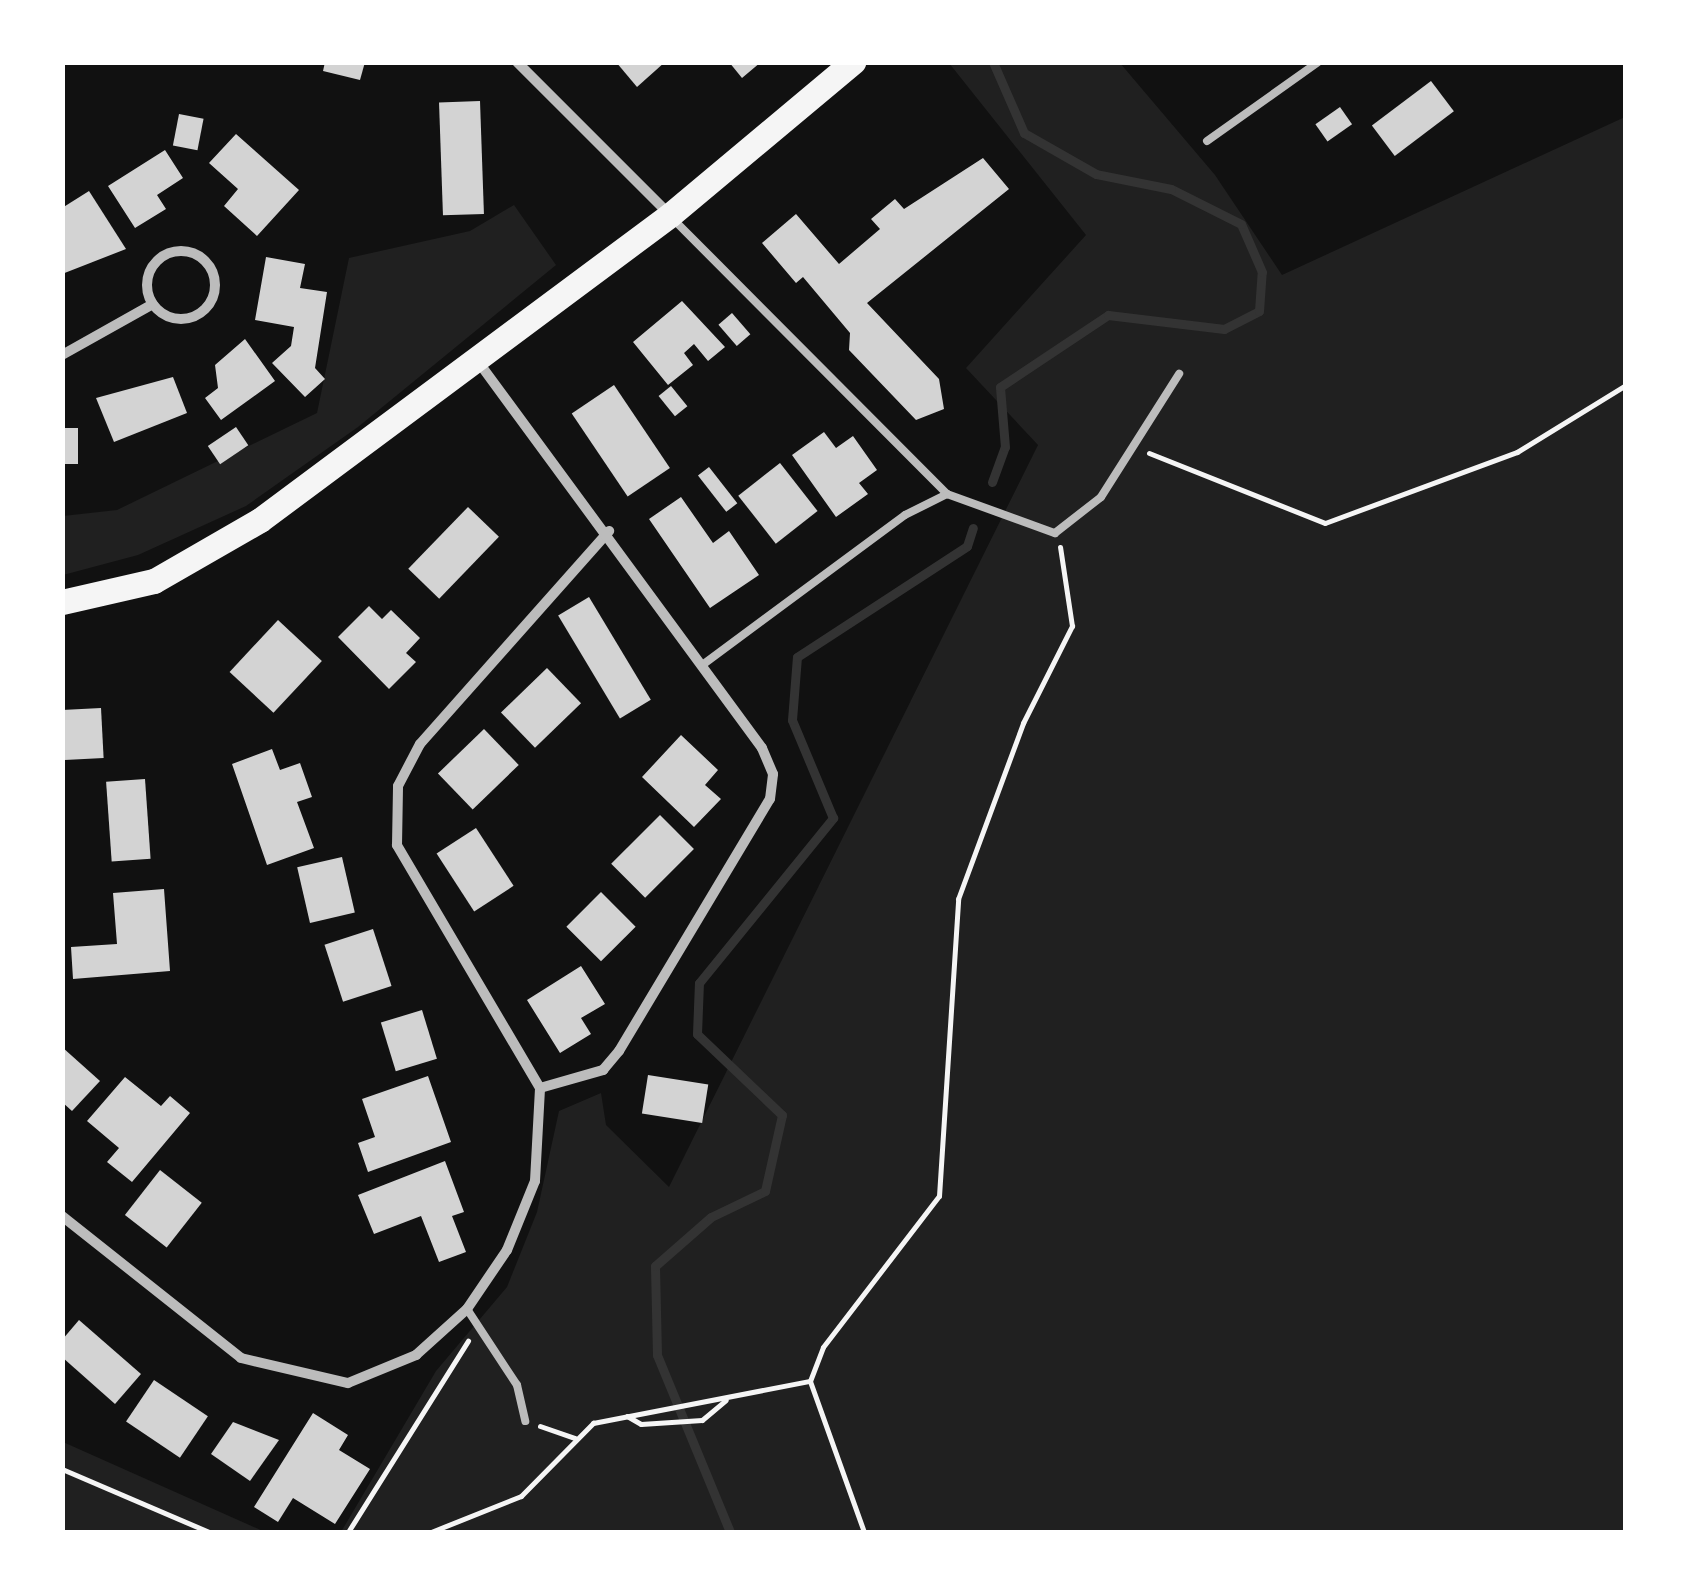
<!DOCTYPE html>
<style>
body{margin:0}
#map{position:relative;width:1688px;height:1595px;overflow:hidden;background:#111;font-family:Arial,sans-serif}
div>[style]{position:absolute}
.green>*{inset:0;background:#202020}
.stream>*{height:9px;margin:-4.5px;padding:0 4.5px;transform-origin:4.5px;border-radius:4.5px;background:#333}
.building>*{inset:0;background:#d3d3d3;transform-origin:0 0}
.path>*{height:5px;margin:-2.5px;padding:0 2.5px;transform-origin:2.5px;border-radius:2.5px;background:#f5f5f5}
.service>*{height:8px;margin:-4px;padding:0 4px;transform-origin:4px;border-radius:4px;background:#bcbcbc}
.minor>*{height:10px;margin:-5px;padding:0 5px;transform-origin:5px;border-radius:5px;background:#bcbcbc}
.minor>.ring{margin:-5px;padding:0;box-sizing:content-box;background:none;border:10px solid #bcbcbc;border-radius:50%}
.primary>*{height:25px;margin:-12.5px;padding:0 12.5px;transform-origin:12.5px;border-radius:12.5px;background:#f5f5f5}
span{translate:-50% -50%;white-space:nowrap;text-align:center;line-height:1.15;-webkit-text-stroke:9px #fff;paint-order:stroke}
.frame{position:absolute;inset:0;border:65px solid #fff;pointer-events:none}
</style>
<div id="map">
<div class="green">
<i style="clip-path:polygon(949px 63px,1120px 63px,1215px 175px,1282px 275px,1625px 117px,1625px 1532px,341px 1532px,436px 1371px,507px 1287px,537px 1212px,559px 1111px,601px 1093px,606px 1125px,669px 1187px,1038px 445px,966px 368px,1086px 235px)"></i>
<i style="clip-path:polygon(514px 205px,556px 265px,358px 427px,246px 506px,138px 555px,63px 575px,63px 516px,117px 510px,317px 413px,349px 258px,470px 231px)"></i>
<i style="clip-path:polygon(63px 1442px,265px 1532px,63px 1532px)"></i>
</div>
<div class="stream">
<i style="left:992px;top:482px;width:37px;rotate:-70deg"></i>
<i style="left:1005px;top:447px;width:60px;rotate:-94.8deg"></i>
<i style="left:1000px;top:387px;width:130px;rotate:-33.7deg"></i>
<i style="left:1108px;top:315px;width:117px;rotate:6.9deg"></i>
<i style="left:1224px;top:329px;width:39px;rotate:-27deg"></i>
<i style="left:1259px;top:311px;width:39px;rotate:-86deg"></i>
<i style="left:1262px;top:272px;width:52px;rotate:-113.6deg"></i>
<i style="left:1241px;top:224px;width:78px;rotate:-153.4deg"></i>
<i style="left:1171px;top:189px;width:76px;rotate:-168.7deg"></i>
<i style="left:1096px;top:174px;width:83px;rotate:-150.3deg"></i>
<i style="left:1024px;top:133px;width:77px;rotate:-113.6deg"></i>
<i style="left:730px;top:1532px;width:191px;rotate:-112.4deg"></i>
<i style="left:657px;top:1355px;width:89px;rotate:-91.3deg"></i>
<i style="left:655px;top:1266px;width:74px;rotate:-41.2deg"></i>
<i style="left:711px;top:1217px;width:60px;rotate:-25.7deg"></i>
<i style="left:765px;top:1191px;width:78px;rotate:-77.4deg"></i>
<i style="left:782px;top:1115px;width:117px;rotate:-136.4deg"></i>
<i style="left:697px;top:1034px;width:51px;rotate:-87.8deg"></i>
<i style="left:699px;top:983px;width:213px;rotate:-50.9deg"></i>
<i style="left:833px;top:818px;width:106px;rotate:-112.7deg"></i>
<i style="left:792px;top:720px;width:63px;rotate:-85.5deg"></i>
<i style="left:797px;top:657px;width:203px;rotate:-33.1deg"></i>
<i style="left:967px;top:546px;width:19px;rotate:-72deg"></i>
</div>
<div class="building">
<i style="clip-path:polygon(325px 62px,365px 62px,360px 80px,323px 71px)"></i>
<i style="clip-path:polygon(616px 62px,665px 62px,637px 87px)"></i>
<i style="clip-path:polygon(729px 62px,761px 62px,742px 78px)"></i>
<i style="left:1431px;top:81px;width:38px;height:74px;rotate:53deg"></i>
<i style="left:480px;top:101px;width:113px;height:41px;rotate:88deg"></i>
<i style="left:1340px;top:107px;width:21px;height:30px;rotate:55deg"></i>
<i style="left:179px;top:114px;width:25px;height:32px;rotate:11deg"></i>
<i style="clip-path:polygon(236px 134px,299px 190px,257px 236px,224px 206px,238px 189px,209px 163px)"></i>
<i style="clip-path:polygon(165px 150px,183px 178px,157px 195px,166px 209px,135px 228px,108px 186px)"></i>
<i style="clip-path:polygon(983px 158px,1009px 189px,867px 303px,939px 379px,944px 409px,916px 420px,849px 350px,850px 333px,803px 277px,796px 283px,762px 243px,796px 214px,839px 264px,880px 229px,871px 219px,895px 199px,904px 209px)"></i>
<i style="clip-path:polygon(89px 191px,126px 249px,62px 274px,62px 208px)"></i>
<i style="clip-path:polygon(266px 257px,305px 264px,300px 288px,327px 292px,315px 368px,325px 379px,305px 397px,272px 363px,291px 346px,294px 327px,255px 320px)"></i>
<i style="clip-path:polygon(682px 301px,725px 347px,708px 361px,694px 344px,684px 353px,693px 365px,668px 385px,633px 342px)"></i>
<i style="left:732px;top:313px;width:28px;height:18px;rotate:49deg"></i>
<i style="clip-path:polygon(245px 339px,275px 381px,221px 420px,205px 398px,218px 388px,215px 365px)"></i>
<i style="clip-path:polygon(173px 377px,187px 413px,114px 442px,96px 398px)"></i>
<i style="left:614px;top:385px;width:100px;height:51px;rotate:56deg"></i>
<i style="left:671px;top:386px;width:26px;height:16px;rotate:51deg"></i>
<i style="left:236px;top:427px;width:22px;height:34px;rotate:56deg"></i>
<i style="left:62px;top:428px;width:16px;height:36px"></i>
<i style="clip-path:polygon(824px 432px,836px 448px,853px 436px,877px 470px,859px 483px,868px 494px,836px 517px,792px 455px)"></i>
<i style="left:780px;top:463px;width:61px;height:53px;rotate:52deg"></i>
<i style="left:709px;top:467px;width:46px;height:14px;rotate:52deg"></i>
<i style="clip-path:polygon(681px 497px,713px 543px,729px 531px,759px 575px,710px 608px,649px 519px)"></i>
<i style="left:468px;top:507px;width:43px;height:86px;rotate:44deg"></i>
<i style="left:589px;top:597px;width:120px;height:36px;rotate:59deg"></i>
<i style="clip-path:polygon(369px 606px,382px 619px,391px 610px,420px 638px,406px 653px,416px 662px,389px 689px,338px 637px)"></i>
<i style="left:278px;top:620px;width:60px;height:71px;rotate:43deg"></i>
<i style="left:547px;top:668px;width:49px;height:64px;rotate:46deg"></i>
<i style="left:101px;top:708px;width:50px;height:39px;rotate:87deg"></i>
<i style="left:484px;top:729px;width:50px;height:64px;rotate:46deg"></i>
<i style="clip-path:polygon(681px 735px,718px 770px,705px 785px,721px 799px,694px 827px,642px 777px)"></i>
<i style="clip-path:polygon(272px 749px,280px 770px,300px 763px,312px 797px,297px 802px,314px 848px,267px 865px,232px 764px)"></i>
<i style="left:145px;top:779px;width:80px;height:39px;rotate:86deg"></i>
<i style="left:660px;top:815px;width:48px;height:69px;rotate:45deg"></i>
<i style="left:476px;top:828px;width:69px;height:47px;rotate:57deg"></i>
<i style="left:342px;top:857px;width:57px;height:46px;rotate:77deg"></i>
<i style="clip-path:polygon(164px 889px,170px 971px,73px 979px,71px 947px,117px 944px,113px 893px)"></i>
<i style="left:601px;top:892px;width:49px;height:49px;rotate:45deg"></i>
<i style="left:373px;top:929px;width:60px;height:51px;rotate:72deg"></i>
<i style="clip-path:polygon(581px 966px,605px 1004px,581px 1018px,591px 1034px,560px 1053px,527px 1000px)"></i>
<i style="left:422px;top:1010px;width:51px;height:43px;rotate:73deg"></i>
<i style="clip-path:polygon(62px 1047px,100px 1081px,72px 1111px,62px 1102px)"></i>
<i style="left:648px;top:1075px;width:61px;height:39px;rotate:9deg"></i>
<i style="clip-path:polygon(428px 1076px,451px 1142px,368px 1172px,358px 1143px,375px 1137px,362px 1099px)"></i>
<i style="clip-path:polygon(125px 1077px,161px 1106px,170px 1096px,190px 1113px,132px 1182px,107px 1162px,119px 1148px,87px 1121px)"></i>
<i style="clip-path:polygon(445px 1161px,464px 1212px,452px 1216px,466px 1252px,439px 1262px,421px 1216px,374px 1234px,358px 1195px)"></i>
<i style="left:160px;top:1170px;width:53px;height:57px;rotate:38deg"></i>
<i style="clip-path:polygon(79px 1320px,141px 1374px,115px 1404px,62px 1357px,62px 1340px)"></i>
<i style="left:154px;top:1380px;width:65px;height:50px;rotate:34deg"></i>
<i style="clip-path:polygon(313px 1413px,348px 1435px,339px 1450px,370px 1469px,335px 1524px,293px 1498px,278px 1522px,254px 1507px)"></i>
<i style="clip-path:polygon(233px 1422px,279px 1440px,250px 1481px,211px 1454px)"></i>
</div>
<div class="path">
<i style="left:1149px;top:453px;width:189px;rotate:21.7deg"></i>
<i style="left:1325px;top:523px;width:205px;rotate:-20.3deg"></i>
<i style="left:1517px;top:452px;width:128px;rotate:-31.6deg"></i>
<i style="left:627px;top:1416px;width:16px;rotate:30deg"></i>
<i style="left:641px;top:1424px;width:61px;rotate:-3.8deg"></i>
<i style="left:702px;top:1420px;width:31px;rotate:-40deg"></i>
<i style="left:540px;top:1426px;width:37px;rotate:19deg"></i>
<i style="left:62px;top:1469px;width:160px;rotate:23.2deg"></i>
<i style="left:348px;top:1532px;width:226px;rotate:-57.9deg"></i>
<i style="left:431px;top:1532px;width:97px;rotate:-21.8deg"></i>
<i style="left:521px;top:1496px;width:103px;rotate:-45.4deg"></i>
<i style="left:593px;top:1423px;width:221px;rotate:-11deg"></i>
<i style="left:864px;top:1532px;width:160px;rotate:-109.7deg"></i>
<i style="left:810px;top:1381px;width:36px;rotate:-69deg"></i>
<i style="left:823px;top:1347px;width:190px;rotate:-52.5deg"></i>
<i style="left:939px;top:1196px;width:298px;rotate:-86.3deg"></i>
<i style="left:958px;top:899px;width:188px;rotate:-69.7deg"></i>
<i style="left:1023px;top:723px;width:109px;rotate:-63.2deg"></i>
<i style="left:1072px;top:626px;width:80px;rotate:-98.6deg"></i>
</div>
<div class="service">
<i style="left:1207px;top:141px;width:136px;rotate:-35.4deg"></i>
<i style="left:672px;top:218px;width:390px;rotate:45.1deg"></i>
<i style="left:705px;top:663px;width:249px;rotate:-36.5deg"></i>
<i style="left:905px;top:515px;width:47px;rotate:-26.6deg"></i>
<i style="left:947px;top:494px;width:115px;rotate:19.9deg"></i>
<i style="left:1055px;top:533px;width:58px;rotate:-38deg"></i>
<i style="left:1101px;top:497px;width:146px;rotate:-57.6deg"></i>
<i style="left:467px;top:1309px;width:91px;rotate:56.7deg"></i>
<i style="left:517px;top:1385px;width:37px;rotate:77deg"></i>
</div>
<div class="minor">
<i style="left:517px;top:62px;width:215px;rotate:45deg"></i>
<i class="ring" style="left:147px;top:251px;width:58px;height:58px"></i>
<i style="left:62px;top:355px;width:104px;rotate:-29.3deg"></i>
<i style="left:540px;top:1088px;width:282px;rotate:-120.5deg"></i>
<i style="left:397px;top:845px;width:59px;rotate:-89deg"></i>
<i style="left:398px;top:786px;width:47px;rotate:-62.4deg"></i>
<i style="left:420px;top:744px;width:285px;rotate:-48.4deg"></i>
<i style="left:62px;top:1216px;width:228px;rotate:38.4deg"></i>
<i style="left:241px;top:1358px;width:110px;rotate:13.2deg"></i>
<i style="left:348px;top:1383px;width:74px;rotate:-22.4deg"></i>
<i style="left:416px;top:1355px;width:69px;rotate:-42deg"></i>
<i style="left:467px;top:1309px;width:71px;rotate:-55.9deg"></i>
<i style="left:507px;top:1250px;width:74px;rotate:-67.9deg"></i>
<i style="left:535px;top:1181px;width:93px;rotate:-86.9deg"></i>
<i style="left:540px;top:1088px;width:66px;rotate:-15.9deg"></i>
<i style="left:603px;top:1070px;width:25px;rotate:-50deg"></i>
<i style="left:619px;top:1051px;width:294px;rotate:-59.1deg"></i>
<i style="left:770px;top:799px;width:25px;rotate:-83deg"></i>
<i style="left:773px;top:774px;width:28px;rotate:-113deg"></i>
<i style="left:762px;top:748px;width:481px;rotate:-126.3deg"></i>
</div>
<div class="primary">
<i style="left:62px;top:602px;width:94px;rotate:-12.9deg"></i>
<i style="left:154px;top:581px;width:122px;rotate:-29.9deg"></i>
<i style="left:260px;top:520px;width:511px;rotate:-36.65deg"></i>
<i style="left:670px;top:215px;width:239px;rotate:-39.9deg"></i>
</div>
<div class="frame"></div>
</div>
